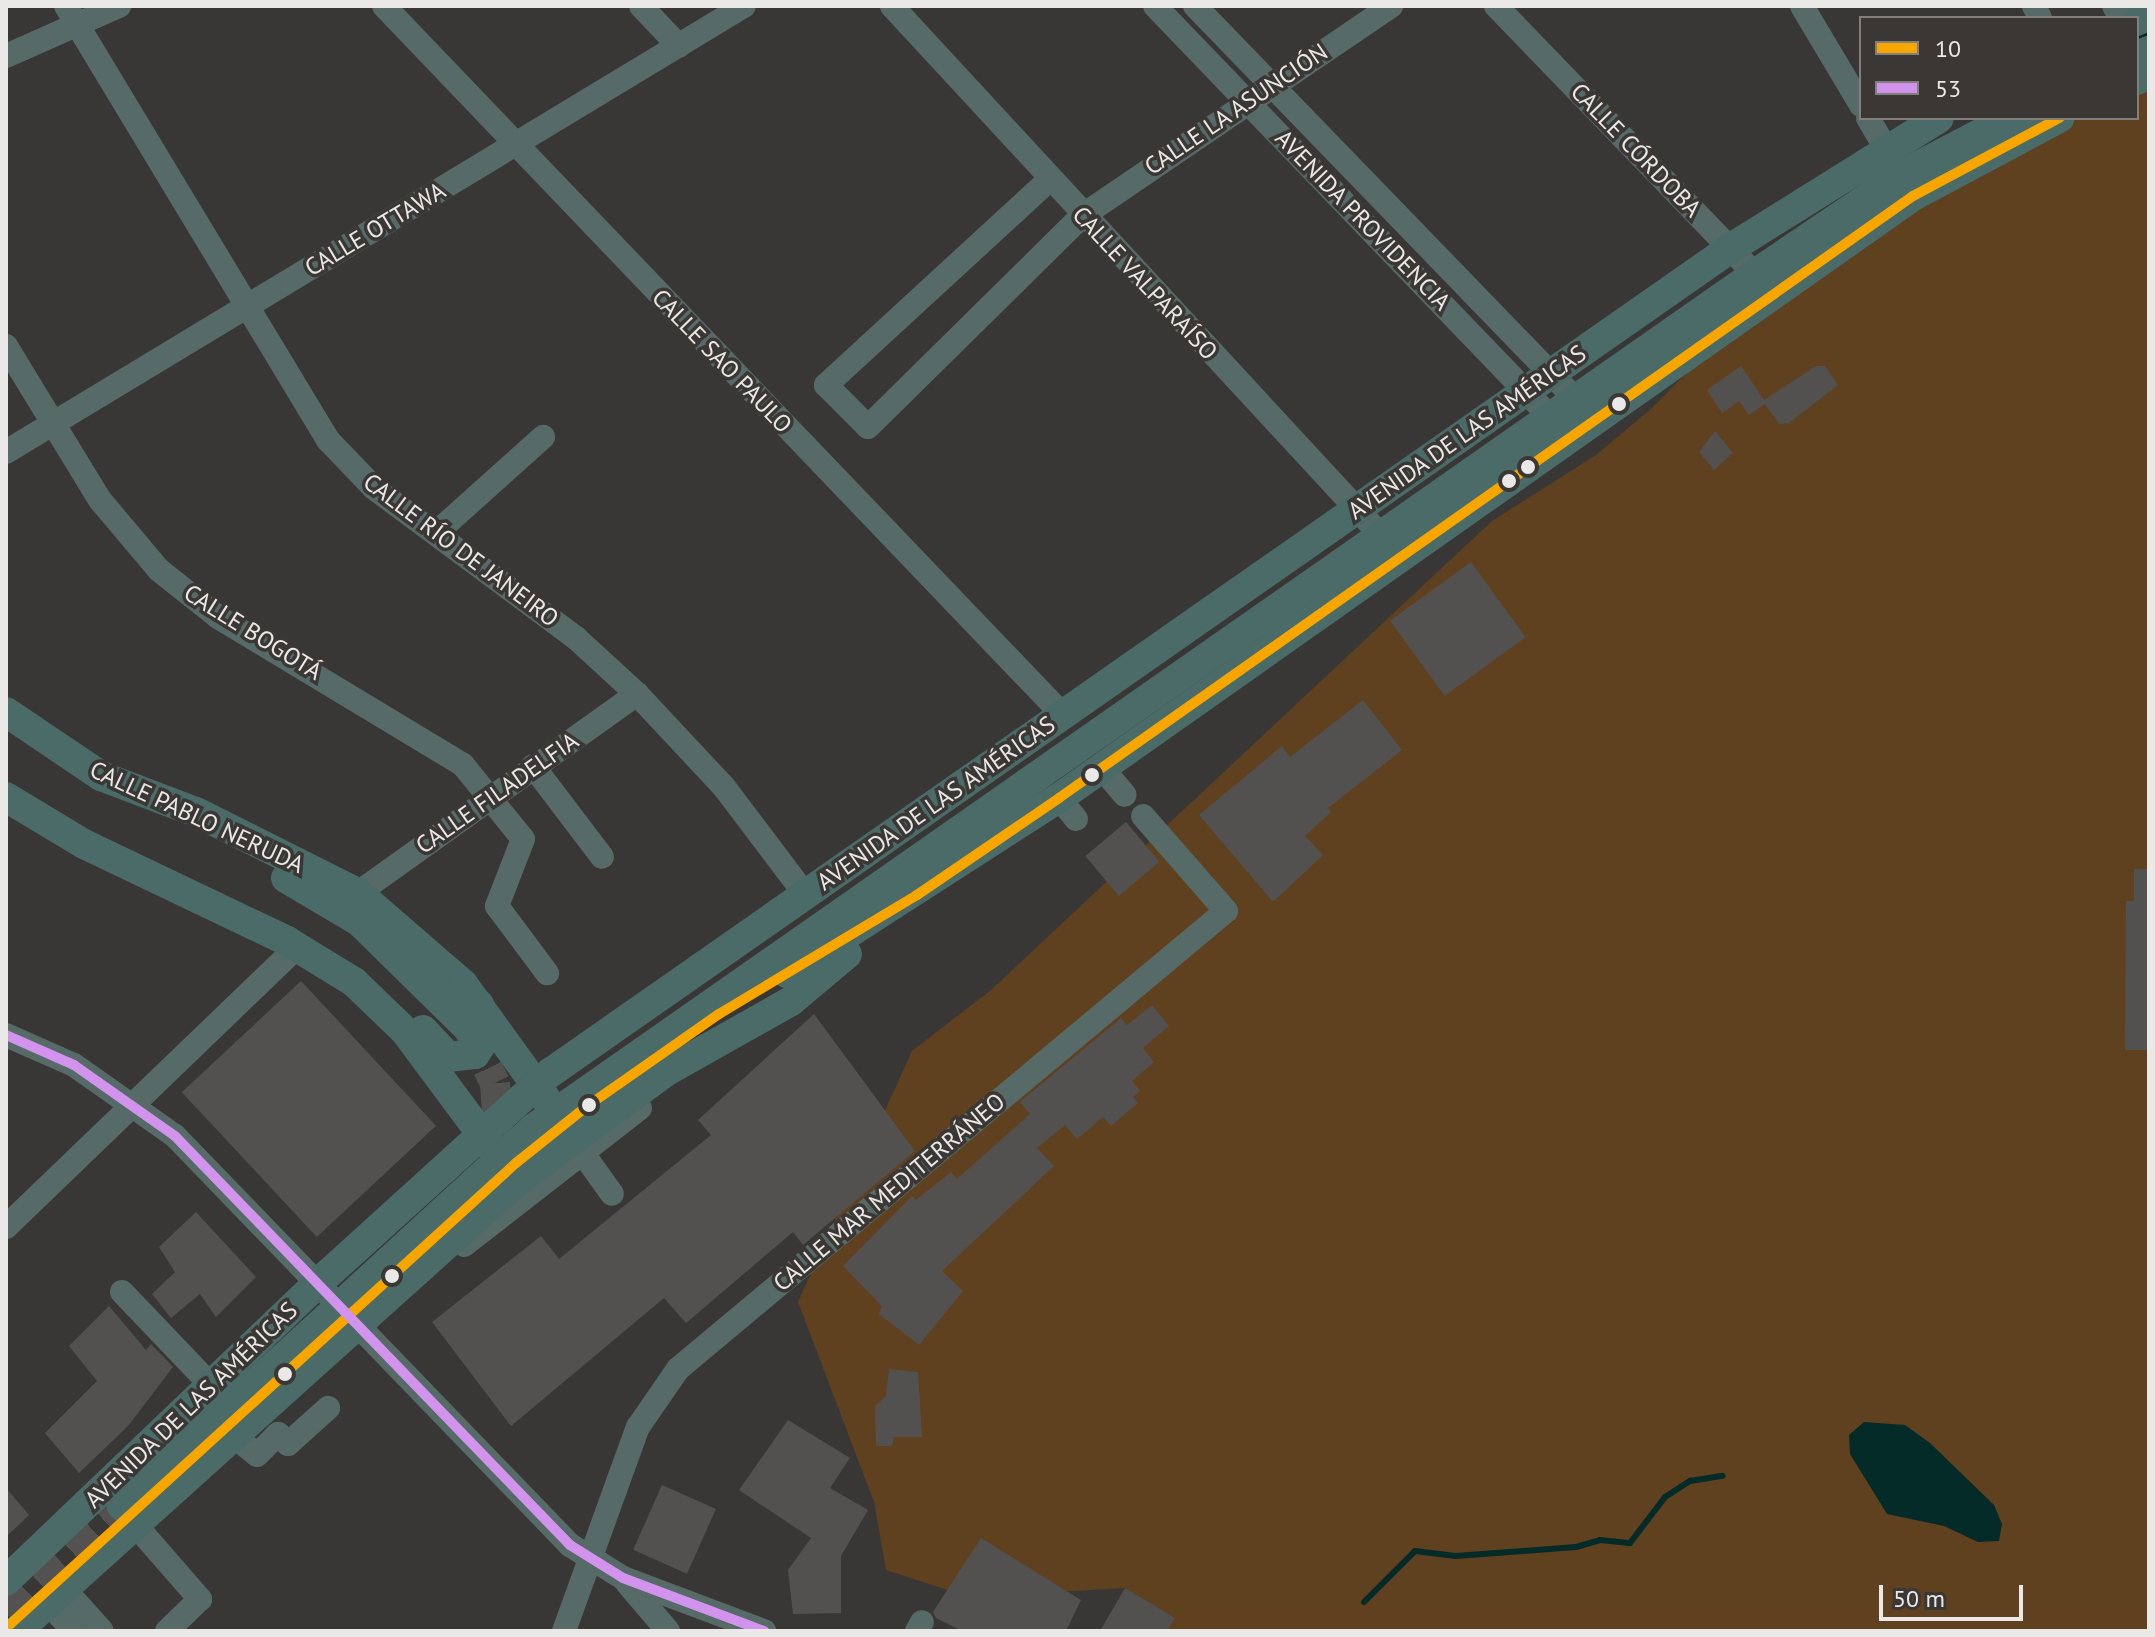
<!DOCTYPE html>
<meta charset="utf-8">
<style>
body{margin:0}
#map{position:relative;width:2155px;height:1637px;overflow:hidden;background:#393735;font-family:"PT Sans",sans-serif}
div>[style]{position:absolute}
.green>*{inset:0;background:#5f401f}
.water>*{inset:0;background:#052b28}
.stream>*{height:6px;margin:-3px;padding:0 3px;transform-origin:3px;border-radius:3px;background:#052b28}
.canal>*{height:20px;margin:-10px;padding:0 10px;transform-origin:10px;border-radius:10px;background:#052b28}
.building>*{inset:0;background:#535150;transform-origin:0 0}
.major-tunnel>*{height:30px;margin-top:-15px;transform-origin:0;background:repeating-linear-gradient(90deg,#545250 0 30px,transparent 0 45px)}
.minor>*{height:24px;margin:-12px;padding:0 12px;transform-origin:12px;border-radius:12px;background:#566a68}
.major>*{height:30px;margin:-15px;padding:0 15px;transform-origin:15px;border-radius:15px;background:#4a6b68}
.bus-1>*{height:10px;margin:-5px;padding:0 5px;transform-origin:5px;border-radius:5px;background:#f7a600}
.bus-2>*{height:10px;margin:-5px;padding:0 5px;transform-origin:5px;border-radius:5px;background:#d193ec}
.dots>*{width:22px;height:22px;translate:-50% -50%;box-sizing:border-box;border:4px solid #3a3734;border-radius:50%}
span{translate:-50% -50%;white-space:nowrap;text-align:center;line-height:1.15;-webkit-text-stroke:7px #3a3734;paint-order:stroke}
.street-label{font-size:24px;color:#ebe9e7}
.frame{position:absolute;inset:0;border:8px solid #ebe9e7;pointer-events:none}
.legend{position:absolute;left:1859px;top:16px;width:280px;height:104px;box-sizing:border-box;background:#3a3734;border:2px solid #817e7c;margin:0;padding:10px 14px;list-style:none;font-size:24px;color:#ebe9e7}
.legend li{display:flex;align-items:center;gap:16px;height:40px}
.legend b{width:40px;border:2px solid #817e7c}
.scale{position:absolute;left:1879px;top:1585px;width:144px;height:36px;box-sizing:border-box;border:4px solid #ebe9e7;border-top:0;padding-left:10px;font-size:24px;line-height:28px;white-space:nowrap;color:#ebe9e7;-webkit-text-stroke:6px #3a3734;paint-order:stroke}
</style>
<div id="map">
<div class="green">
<i style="clip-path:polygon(2149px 85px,2149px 1631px,1168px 1631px,1160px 1626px,1167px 1614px,1125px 1588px,970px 1597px,886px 1570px,874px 1502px,798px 1302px,912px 1051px,991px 990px,1492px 521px,1596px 455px,1652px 408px,1821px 237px,1991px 166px,2077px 118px,2137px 118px,2137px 91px)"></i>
</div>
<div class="water">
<i style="clip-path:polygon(1864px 1422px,1905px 1425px,1930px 1443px,1994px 1505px,2002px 1524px,1999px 1541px,1978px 1542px,1944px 1526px,1887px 1514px,1850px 1454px,1849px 1435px)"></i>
</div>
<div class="stream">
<i style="left:1364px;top:1602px;width:72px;rotate:-45deg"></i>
<i style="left:1415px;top:1551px;width:41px;rotate:7deg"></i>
<i style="left:1456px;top:1556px;width:120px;rotate:-4.3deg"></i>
<i style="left:1576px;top:1547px;width:25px;rotate:-16deg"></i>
<i style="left:1600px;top:1540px;width:30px;rotate:6deg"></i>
<i style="left:1630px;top:1543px;width:58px;rotate:-52.7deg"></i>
<i style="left:1665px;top:1497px;width:30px;rotate:-33deg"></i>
<i style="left:1690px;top:1481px;width:33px;rotate:-9deg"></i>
</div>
<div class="canal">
<i style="left:2137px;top:37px;width:13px;rotate:-23deg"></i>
</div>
<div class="building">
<i style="clip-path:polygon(1741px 366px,1764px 400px,1816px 366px,1825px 366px,1838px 385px,1789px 423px,1779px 424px,1765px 404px,1749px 415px,1739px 401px,1722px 413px,1707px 390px)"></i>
<i style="clip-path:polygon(1715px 431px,1733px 453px,1714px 470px,1699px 452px)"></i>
<i style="left:1471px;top:562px;width:93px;height:100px;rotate:54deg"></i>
<i style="clip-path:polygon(1363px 700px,1402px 750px,1328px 808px,1331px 812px,1305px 836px,1323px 855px,1273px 902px,1199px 815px,1282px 746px,1290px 757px)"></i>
<i style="left:1126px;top:822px;width:52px;height:53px;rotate:50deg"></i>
<i style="clip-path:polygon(2134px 869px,2149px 869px,2149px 1050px,2125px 1050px,2126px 901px,2134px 901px)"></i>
<i style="left:301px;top:981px;width:198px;height:163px;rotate:47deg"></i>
<i style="clip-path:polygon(1152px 1005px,1169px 1026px,1143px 1048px,1154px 1062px,1132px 1081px,1140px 1091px,1133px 1097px,1138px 1103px,1111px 1126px,1103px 1117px,1077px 1139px,1065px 1125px,1037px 1148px,1054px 1166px,942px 1271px,963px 1291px,919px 1345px,879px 1314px,882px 1306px,843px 1266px,912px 1196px,916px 1200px,951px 1172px,957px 1179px,1030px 1114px,1020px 1102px,1121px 1018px,1127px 1025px)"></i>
<i style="clip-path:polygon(814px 1014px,915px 1151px,803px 1245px,793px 1232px,686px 1323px,664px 1298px,511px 1426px,432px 1322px,541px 1236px,559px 1259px,711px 1135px,698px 1120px)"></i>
<i style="clip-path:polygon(196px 1212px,256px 1277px,216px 1317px,200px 1294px,171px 1318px,152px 1294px,175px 1272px,159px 1247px)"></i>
<i style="clip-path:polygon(109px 1306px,146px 1350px,151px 1344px,173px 1367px,128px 1426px,79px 1473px,45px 1433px,97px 1381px,69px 1346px)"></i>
<i style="clip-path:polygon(889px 1369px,918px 1372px,922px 1437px,894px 1437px,892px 1446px,876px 1446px,875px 1406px,886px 1396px)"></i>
<i style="clip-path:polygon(788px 1420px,850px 1458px,830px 1488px,868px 1510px,841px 1556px,841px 1613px,793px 1614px,788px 1570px,811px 1538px,739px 1490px)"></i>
<i style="left:662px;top:1485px;width:59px;height:71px;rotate:24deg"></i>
<i style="clip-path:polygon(6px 1488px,29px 1515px,6px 1537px)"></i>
<i style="clip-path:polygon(981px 1538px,1081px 1600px,1066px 1631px,962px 1631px,936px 1618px,933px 1612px)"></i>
<i style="clip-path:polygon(1125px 1588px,1175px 1618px,1167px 1631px,1100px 1631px)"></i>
</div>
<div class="major-tunnel">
<i style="left:468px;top:1028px;width:61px;rotate:63.9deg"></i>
<i style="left:495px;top:1083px;width:57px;rotate:86deg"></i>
<i style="left:498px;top:1179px;width:114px;rotate:-39.3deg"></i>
<i style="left:6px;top:1613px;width:158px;rotate:-42.7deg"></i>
</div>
<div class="minor">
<i style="left:66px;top:6px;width:507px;rotate:58.88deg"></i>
<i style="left:328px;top:440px;width:66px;rotate:46.2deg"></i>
<i style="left:374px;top:488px;width:252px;rotate:36.6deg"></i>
<i style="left:576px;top:638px;width:83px;rotate:42.6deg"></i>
<i style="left:637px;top:694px;width:127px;rotate:46.9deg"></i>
<i style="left:724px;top:787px;width:134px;rotate:52.9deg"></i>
<i style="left:384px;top:6px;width:980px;rotate:46.24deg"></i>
<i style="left:641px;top:6px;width:55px;rotate:46.5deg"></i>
<i style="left:892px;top:6px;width:735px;rotate:47.26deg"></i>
<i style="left:1155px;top:6px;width:586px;rotate:46.11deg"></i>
<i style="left:1195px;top:6px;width:564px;rotate:45.93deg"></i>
<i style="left:1496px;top:6px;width:390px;rotate:46deg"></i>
<i style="left:1802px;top:6px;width:115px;rotate:59.2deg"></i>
<i style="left:2034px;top:6px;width:13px;rotate:63deg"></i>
<i style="left:2114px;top:6px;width:14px;rotate:60deg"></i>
<i style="left:6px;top:56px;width:124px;rotate:-23.9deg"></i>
<i style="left:1868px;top:118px;width:56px;rotate:59.7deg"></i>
<i style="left:1049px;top:180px;width:303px;rotate:137.4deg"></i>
<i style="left:826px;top:385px;width:59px;rotate:45deg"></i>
<i style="left:868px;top:427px;width:301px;rotate:-44.6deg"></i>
<i style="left:1082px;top:216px;width:374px;rotate:-34.2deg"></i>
<i style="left:6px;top:346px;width:180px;rotate:58.6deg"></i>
<i style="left:100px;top:500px;width:92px;rotate:49.9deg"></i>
<i style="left:159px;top:570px;width:75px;rotate:38.5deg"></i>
<i style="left:218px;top:617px;width:286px;rotate:31.1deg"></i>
<i style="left:463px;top:765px;width:95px;rotate:51deg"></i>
<i style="left:523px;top:839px;width:72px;rotate:111.2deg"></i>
<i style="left:497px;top:906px;width:84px;rotate:53.3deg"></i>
<i style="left:6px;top:452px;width:862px;rotate:-31.15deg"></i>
<i style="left:436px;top:533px;width:144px;rotate:-41.9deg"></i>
<i style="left:533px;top:766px;width:114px;rotate:52.8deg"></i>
<i style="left:1102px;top:768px;width:35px;rotate:50deg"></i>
<i style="left:1059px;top:798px;width:27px;rotate:51deg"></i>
<i style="left:358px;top:893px;width:343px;rotate:-35.5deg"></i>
<i style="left:6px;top:1035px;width:74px;rotate:23.8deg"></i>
<i style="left:74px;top:1065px;width:123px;rotate:35.1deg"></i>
<i style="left:175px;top:1136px;width:569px;rotate:46deg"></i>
<i style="left:570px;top:1545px;width:62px;rotate:31.9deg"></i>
<i style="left:623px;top:1578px;width:151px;rotate:20.6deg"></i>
<i style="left:574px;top:1141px;width:65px;rotate:54.4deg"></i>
<i style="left:6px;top:1227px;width:404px;rotate:-43.9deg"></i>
<i style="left:464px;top:1245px;width:223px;rotate:-37.9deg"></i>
<i style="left:122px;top:1292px;width:129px;rotate:46.3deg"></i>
<i style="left:235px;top:1437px;width:28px;rotate:39deg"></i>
<i style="left:257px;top:1455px;width:30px;rotate:-45deg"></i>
<i style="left:278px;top:1434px;width:14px;rotate:45deg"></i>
<i style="left:288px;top:1444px;width:54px;rotate:-42deg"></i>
<i style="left:145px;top:1536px;width:84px;rotate:48.9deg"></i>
<i style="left:200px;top:1599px;width:46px;rotate:135.9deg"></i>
<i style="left:627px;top:1583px;width:63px;rotate:49.5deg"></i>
<i style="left:75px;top:1601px;width:40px;rotate:48deg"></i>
<i style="left:59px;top:1615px;width:22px;rotate:47deg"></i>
<i style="left:564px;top:1631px;width:217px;rotate:-70.1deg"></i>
<i style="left:638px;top:1427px;width:70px;rotate:-55.4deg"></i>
<i style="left:678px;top:1369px;width:714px;rotate:-39.89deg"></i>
<i style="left:1226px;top:911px;width:126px;rotate:-131.1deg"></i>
<i style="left:917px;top:1631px;width:10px;rotate:-61deg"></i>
</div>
<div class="major">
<i style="left:2137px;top:21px;width:13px;rotate:-27deg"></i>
<i style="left:2137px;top:56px;width:13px;rotate:-23deg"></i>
<i style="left:2137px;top:80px;width:13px;rotate:-27deg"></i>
<i style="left:6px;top:712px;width:115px;rotate:34deg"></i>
<i style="left:101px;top:776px;width:102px;rotate:20.8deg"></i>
<i style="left:196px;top:812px;width:181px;rotate:26.6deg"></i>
<i style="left:358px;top:893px;width:139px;rotate:40.9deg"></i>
<i style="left:463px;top:984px;width:145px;rotate:54.2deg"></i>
<i style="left:6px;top:797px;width:91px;rotate:31.1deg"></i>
<i style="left:84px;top:844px;width:225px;rotate:25.5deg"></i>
<i style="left:287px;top:941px;width:79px;rotate:31.5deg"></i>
<i style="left:354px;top:982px;width:71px;rotate:43.9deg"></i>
<i style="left:405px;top:1031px;width:144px;rotate:53.4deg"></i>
<i style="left:286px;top:878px;width:86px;rotate:30.7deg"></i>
<i style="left:360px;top:922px;width:151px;rotate:44.5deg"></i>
<i style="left:787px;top:973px;width:323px;rotate:-32.8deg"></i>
<i style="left:1059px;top:798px;width:1045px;rotate:-35.18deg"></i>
<i style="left:1913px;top:196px;width:166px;rotate:-28.1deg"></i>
<i style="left:423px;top:1030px;width:37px;rotate:47deg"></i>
<i style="left:448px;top:1057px;width:27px;rotate:-6deg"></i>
<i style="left:475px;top:1054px;width:20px;rotate:-57deg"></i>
<i style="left:486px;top:1037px;width:33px;rotate:-102deg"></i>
<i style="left:122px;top:1506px;width:559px;rotate:-42.54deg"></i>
<i style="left:534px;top:1128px;width:1490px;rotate:-34.97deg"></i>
<i style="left:1755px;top:274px;width:176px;rotate:-34.1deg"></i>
<i style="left:1901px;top:175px;width:123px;rotate:-27.6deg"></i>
<i style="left:6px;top:1581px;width:431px;rotate:-43.7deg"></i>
<i style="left:318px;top:1283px;width:313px;rotate:-42.2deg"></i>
<i style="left:550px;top:1073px;width:1441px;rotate:-34.94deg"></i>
<i style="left:1731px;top:248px;width:245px;rotate:-32deg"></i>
<i style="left:17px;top:1631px;width:673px;rotate:-41.99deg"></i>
<i style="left:517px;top:1181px;width:186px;rotate:-36.3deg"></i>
<i style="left:667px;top:1071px;width:142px;rotate:-29.4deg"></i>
<i style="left:791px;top:1001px;width:73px;rotate:-40deg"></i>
</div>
<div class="bus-1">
<i style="left:6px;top:1628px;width:690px;rotate:-42.36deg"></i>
<i style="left:516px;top:1163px;width:90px;rotate:-38.7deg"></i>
<i style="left:586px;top:1107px;width:162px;rotate:-35deg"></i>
<i style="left:719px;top:1014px;width:231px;rotate:-31deg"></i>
<i style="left:917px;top:895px;width:172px;rotate:-34.3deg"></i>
<i style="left:1059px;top:798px;width:1045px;rotate:-35.18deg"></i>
<i style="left:1913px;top:196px;width:166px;rotate:-28.1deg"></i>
</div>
<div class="bus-2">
<i style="left:6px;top:1035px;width:74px;rotate:23.8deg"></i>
<i style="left:74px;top:1065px;width:123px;rotate:35.1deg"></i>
<i style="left:175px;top:1136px;width:569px;rotate:46deg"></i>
<i style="left:570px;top:1545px;width:62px;rotate:31.9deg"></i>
<i style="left:623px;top:1578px;width:151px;rotate:20.6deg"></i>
</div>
<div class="dots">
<i style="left:1619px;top:404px;background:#ebe9e7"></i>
<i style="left:1528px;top:467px;background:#ebe9e7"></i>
<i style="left:1509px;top:481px;background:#ebe9e7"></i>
<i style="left:1092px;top:775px;background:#ebe9e7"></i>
<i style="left:589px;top:1105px;background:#ebe9e7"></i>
<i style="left:392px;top:1276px;background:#ebe9e7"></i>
<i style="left:285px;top:1374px;background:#ebe9e7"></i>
</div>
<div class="street-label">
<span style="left:1236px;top:109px;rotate:-34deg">CALLE LA ASUNCIÓN</span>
<span style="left:1636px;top:150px;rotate:46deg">CALLE CÓRDOBA</span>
<span style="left:1363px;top:220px;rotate:46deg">AVENIDA PROVIDENCIA</span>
<span style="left:375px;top:229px;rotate:-31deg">CALLE OTTAWA</span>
<span style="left:1145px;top:283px;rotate:47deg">CALLE VALPARAÍSO</span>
<span style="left:722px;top:361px;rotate:46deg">CALLE SAO PAULO</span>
<span style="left:1467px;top:432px;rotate:-35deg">AVENIDA DE LAS AMÉRICAS</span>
<span style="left:461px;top:550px;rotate:37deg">CALLE RÍO DE JANEIRO</span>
<span style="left:253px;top:632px;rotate:32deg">CALLE BOGOTÁ</span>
<span style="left:497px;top:793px;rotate:-35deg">CALLE FILADELFIA</span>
<span style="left:936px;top:803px;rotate:-35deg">AVENIDA DE LAS AMÉRICAS</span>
<span style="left:197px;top:817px;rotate:25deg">CALLE PABLO NERUDA</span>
<span style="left:889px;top:1192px;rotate:-40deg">CALLE MAR MEDITERRÁNEO</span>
<span style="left:191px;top:1405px;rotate:-44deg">AVENIDA DE LAS AMÉRICAS</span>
</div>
<div class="frame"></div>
<ul class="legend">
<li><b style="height:10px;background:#f7a600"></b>10</li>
<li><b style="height:10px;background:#d193ec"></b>53</li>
</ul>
<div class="scale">50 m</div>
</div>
